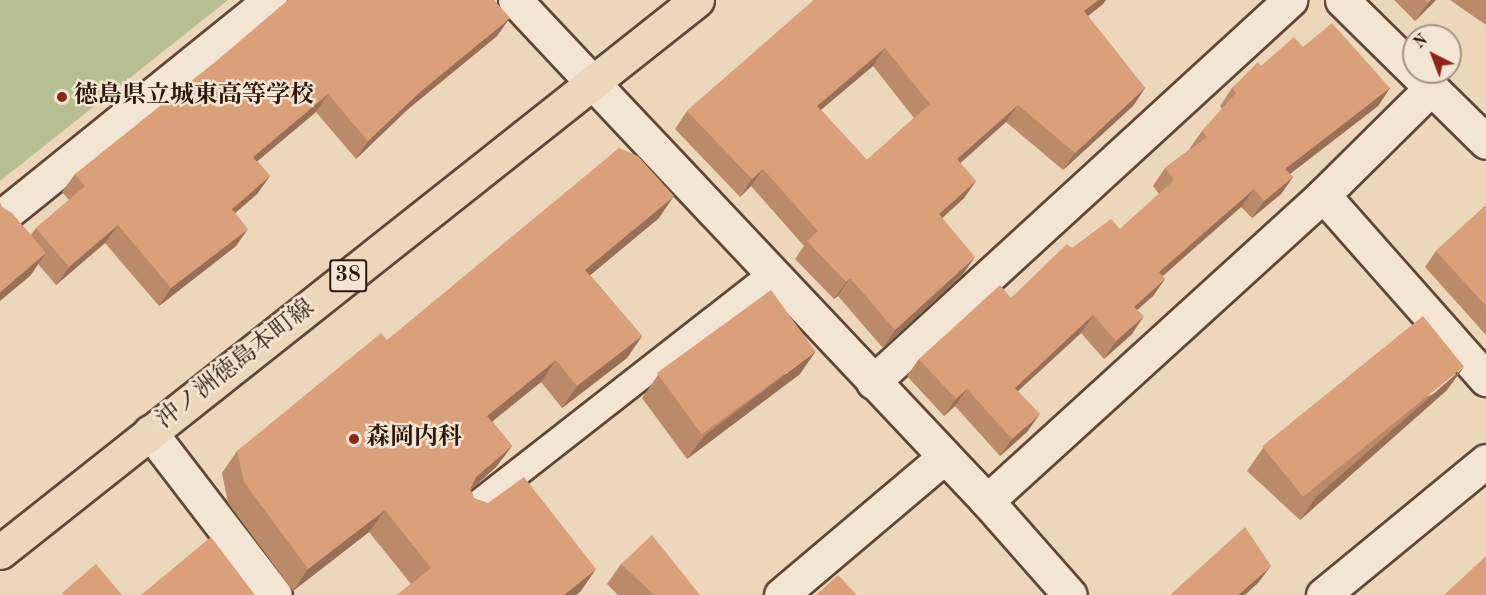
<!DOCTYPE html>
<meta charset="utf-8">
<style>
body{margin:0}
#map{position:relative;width:1486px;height:595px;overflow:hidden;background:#ecd7bb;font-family:"Old Standard TT","Noto Serif JP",serif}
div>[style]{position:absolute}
.green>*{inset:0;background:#b7be91}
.roads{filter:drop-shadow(2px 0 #5e4838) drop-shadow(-2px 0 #5e4838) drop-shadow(0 2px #5e4838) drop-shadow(0 -2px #5e4838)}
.service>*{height:26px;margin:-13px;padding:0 13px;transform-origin:13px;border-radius:13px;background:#f3e5d3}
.minor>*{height:33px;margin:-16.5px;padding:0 16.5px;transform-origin:16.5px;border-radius:16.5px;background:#f3e5d3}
.tertiary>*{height:33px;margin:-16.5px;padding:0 16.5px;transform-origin:16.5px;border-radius:16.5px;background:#f3e5d3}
.primary>*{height:33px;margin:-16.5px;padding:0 16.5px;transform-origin:16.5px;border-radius:16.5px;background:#ecd7bb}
.wall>*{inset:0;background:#bb8a68}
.shaded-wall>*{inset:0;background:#997055}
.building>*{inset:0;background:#daa079;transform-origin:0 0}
.dots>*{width:16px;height:16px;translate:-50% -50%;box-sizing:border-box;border:3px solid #f3e5d3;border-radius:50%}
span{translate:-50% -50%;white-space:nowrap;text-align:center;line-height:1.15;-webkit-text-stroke:5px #f3e5d3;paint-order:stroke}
.shield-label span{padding:2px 4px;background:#f3e5d3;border:2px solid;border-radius:4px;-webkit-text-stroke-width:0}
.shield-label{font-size:22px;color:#2e180c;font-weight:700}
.poi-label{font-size:24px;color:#2e180c;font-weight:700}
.left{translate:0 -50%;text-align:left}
.street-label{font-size:24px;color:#2e180c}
.north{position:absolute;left:1402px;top:24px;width:60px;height:60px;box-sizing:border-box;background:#f3e5d3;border:2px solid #a49383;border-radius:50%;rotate:318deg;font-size:16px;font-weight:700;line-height:24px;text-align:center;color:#2e180c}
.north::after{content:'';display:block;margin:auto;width:21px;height:27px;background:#8f2418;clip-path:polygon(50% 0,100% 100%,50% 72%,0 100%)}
</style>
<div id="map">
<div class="green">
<i style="clip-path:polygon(0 0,228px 0,0 181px)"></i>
</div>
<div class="roads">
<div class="service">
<i style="left:470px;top:510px;width:383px;rotate:-38deg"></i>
</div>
<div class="minor">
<i style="left:1342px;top:0;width:202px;rotate:44.6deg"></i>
<i style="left:593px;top:83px;width:574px;rotate:46.69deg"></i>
<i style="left:987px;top:501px;width:125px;rotate:48.6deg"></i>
<i style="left:1323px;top:195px;width:246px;rotate:48.5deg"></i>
<i style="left:0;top:218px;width:347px;rotate:-38.9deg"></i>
<i style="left:873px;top:382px;width:566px;rotate:-42.49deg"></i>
<i style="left:150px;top:432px;width:205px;rotate:52.5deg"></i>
<i style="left:987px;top:501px;width:454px;rotate:-42.3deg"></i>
<i style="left:1323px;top:195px;width:151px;rotate:-44.7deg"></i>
<i style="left:781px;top:595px;width:212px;rotate:-40.2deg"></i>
</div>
<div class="tertiary">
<i style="left:515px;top:0;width:114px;rotate:46.8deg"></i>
<i style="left:1323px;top:595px;width:211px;rotate:-39.4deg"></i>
</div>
<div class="primary">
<i style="left:0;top:552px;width:889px;rotate:-38.38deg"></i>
</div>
</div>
<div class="wall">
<i style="clip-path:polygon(evenodd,814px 0,1106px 0,1102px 5px,1088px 16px,1145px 88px,1133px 106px,1063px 170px,1006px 122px,960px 163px,976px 181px,964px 198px,942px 218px,963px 274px,883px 348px,838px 296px,834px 299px,795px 259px,804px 246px,751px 186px,740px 197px,675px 129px,687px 111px,814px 0,873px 66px,914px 118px,867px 160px,821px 110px,873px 66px)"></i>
<i style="clip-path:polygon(1394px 0,1436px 0,1415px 21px)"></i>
<i style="clip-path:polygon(1450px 0,1486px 0,1486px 25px)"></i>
<i style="clip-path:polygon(497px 36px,407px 110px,356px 159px,316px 112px,257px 161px,270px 176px,257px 194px,235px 213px,236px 246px,159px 306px,105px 243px,56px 285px,38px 264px,30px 276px,2px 207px,31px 235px,36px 228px,69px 200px,62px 192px,75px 174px)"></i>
<i style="clip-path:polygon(1303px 47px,1390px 88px,1378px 106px,1290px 174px,1293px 177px,1281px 194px,1252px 218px,1241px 207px,1162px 276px,1165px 279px,1153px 296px,1137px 310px,1132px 334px,1104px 359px,1081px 333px,1018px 391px,1027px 432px,1000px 456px,955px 406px,944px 416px,907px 376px,919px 359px,1011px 298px,1072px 248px,1120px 229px,1159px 194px,1153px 186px,1165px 168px,1190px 149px,1190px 148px,1202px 131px,1222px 109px,1220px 106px,1232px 88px,1261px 66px)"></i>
<i style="clip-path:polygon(1486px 205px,1486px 335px,1425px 267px,1436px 251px)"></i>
<i style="clip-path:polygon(659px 218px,590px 275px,642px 336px,627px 358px,562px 408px,541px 382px,492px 421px,512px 446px,496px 467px,471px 490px,474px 498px,581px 591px,576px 595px,397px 595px,411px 584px,369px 532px,293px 591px,228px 503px,222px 473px,237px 451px,387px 340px)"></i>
<i style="clip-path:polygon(800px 374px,687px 459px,642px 398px,658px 375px)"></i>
<i style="clip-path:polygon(1447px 390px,1300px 520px,1247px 471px,1263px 448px)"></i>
<i style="clip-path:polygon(621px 564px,700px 595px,618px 595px,607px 584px)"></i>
</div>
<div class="shaded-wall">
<i style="clip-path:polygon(1098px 0,1106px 0,1102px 5px,1072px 28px,1084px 11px)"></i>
<i style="clip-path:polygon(1431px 0,1436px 0,1415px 21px,1428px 3px)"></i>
<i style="clip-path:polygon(510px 18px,497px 36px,407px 110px,356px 159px,368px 141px,420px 92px)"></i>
<i style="clip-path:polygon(885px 48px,873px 66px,805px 123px,817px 106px)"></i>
<i style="clip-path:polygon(1145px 88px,1133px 106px,1063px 170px,1075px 153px)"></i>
<i style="clip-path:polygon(1390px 88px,1378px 106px,1273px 187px,1285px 169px)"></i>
<i style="clip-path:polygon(328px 94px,316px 112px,241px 175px,253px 157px)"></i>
<i style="clip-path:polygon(1018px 105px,1006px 122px,945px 177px,957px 159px)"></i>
<i style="clip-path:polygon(763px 169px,751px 186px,740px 197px,752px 179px)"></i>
<i style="clip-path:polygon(270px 176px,257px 194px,219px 227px,232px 209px)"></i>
<i style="clip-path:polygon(1293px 177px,1281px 194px,1252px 218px,1264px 201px)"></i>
<i style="clip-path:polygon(976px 181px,964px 198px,927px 232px,939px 214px)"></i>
<i style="clip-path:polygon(1254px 189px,1241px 207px,1147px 290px,1159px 272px)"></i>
<i style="clip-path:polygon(674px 196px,659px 218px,570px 292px,585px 270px)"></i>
<i style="clip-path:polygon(118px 225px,105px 243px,56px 285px,69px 267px)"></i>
<i style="clip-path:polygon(248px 229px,236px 246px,159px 306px,171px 288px)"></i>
<i style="clip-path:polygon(46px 253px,30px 276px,0 301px,0 292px)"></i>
<i style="clip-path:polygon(975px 257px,963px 274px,883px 348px,895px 330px)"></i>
<i style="clip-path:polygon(850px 278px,838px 296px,834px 299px,846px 282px)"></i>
<i style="clip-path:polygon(1165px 279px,1153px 296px,1121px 324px,1134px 307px)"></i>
<i style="clip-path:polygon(1093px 315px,1081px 333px,1003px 405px,1015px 388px)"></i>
<i style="clip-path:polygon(1144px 316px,1132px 334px,1104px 359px,1116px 341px)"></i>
<i style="clip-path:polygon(642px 336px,627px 358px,562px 408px,577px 386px)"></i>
<i style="clip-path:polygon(816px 351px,800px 374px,687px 459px,704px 436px)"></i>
<i style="clip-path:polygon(556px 360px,541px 382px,472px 438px,487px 416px)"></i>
<i style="clip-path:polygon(1464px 367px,1447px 390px,1300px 520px,1316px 497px)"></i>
<i style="clip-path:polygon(967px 389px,955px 406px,944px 416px,956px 399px)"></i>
<i style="clip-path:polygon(1040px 414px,1027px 432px,1000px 456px,1012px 439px)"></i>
<i style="clip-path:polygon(512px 446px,496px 467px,460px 499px,476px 477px)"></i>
<i style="clip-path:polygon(385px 510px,369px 532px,293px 591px,308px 569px)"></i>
<i style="clip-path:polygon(1271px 566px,1258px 583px,1245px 595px,1238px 595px)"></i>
<i style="clip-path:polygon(596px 569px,581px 591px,576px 595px,564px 595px)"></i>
</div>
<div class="building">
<i style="clip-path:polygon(288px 0,494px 0,510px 18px,420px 92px,368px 141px,328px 94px,253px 157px,270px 176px,232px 209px,248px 229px,171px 288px,118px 225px,69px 267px,36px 228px,85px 186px,75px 174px,220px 58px)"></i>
<i style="clip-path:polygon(evenodd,814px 0,1098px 0,1084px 11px,1145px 88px,1075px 153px,1018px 105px,957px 159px,976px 181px,939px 214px,975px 257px,895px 330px,850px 278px,846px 282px,807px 241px,818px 231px,763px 169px,752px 179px,687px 111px,814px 0,885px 48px,930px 104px,867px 160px,817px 106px,885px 48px)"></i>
<i style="clip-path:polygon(1424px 0,1431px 0,1428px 3px)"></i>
<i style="clip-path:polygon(1332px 23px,1390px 88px,1285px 169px,1293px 177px,1264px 201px,1254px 189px,1159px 272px,1165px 279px,1134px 307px,1144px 316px,1116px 341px,1093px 315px,1015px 388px,1040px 414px,1012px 439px,967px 389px,956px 399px,919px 359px,1000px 285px,1011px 298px,1067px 244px,1072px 248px,1111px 219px,1120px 229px,1174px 180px,1165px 168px,1207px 137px,1202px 131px,1236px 93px,1232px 88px,1258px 62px,1261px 66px,1294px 37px,1303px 47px)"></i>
<i style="clip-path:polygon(619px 148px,638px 156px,674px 196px,585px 270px,642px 336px,577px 386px,556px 360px,487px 416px,512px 446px,476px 477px,470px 490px,474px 498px,488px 503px,524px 477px,596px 569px,564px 595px,397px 595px,431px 568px,385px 510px,308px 569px,244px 482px,237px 451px,381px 333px,387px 340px)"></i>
<i style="clip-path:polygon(0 202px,2px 207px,12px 213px,46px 253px,0 292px)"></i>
<i style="clip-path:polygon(1486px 205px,1486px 306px,1436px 251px)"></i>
<i style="left:771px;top:290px;width:76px;height:141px;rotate:54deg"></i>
<i style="left:1423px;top:316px;width:65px;height:207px;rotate:51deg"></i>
<i style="clip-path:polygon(1245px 527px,1271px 566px,1238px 595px,1170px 595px)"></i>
<i style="clip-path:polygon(652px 535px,700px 595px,654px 595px,621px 564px)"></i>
<i style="clip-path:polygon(211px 537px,255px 595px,141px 595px)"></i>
<i style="clip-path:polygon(1486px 556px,1486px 595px,1444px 595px)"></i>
<i style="clip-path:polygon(96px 564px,122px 595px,64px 595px,62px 593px)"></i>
<i style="clip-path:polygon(838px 575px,857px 595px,816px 595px)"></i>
</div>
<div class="dots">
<i style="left:62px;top:97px;background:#8f2418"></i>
<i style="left:354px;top:439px;background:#8f2418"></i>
</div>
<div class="shield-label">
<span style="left:348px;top:276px">38</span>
</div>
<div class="poi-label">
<span class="left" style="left:74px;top:97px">徳島県立城東高等学校</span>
<span class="left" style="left:366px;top:439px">森岡内科</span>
</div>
<div class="street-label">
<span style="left:236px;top:365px;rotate:-38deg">沖ノ洲徳島本町線</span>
</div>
<div class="north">N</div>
</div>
